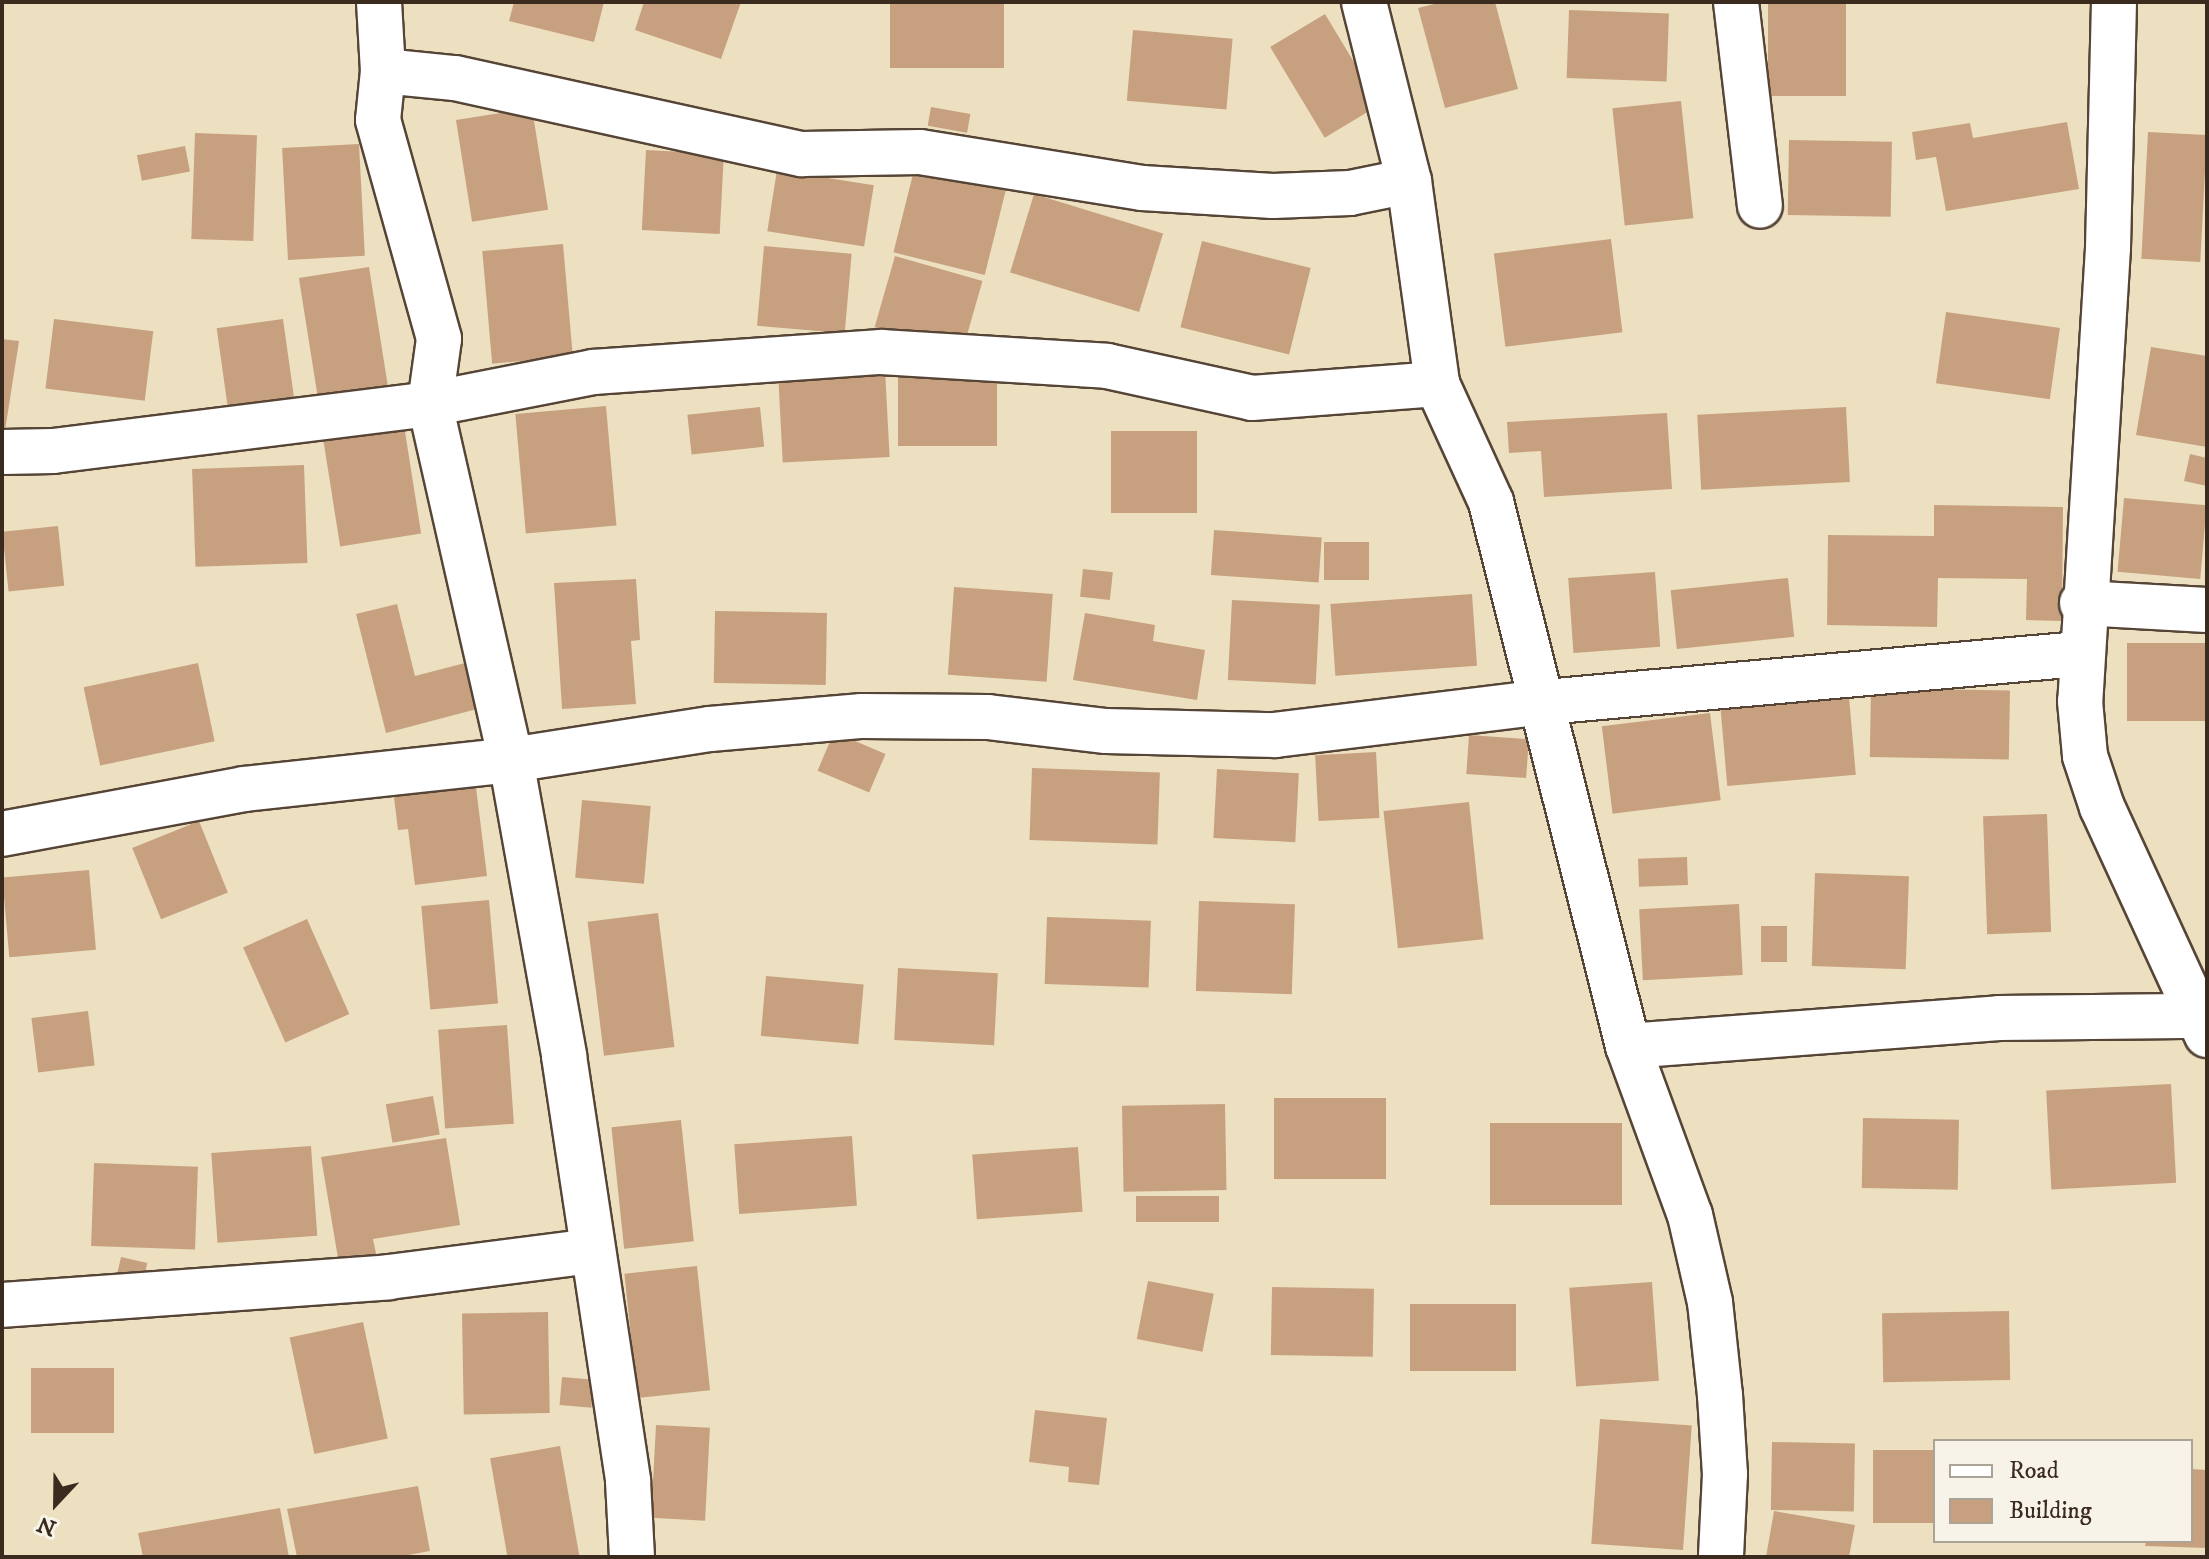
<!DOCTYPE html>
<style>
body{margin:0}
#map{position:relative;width:2209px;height:1559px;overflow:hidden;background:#ece0c0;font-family:"IM FELL DW Pica",serif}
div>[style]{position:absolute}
.building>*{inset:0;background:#c7a17f;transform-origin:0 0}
.roads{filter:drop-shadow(2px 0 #564536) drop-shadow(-2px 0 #564536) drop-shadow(0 2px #564536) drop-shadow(0 -2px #564536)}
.minor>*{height:44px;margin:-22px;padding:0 22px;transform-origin:22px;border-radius:22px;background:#fff}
span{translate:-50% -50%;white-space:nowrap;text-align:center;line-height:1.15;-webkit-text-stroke:7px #f7f3e8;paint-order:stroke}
.frame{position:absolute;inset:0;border:4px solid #3b2a1e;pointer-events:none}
.legend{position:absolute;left:1933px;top:1439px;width:260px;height:104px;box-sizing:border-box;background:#f7f3e8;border:2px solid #aca397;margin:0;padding:10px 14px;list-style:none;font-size:24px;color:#3b2a1e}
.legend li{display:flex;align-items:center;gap:16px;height:40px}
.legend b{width:40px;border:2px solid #aca397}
.north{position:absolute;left:16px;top:1463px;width:80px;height:80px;-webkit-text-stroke:6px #f7f3e8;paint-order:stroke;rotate:202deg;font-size:22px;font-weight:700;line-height:32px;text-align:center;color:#3b2a1e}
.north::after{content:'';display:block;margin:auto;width:28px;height:36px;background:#3b2a1e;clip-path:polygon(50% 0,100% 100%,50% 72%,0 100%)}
</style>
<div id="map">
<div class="building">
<i style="clip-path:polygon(514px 2px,604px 2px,594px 42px,509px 21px)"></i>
<i style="clip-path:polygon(644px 2px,741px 2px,721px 59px,635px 30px)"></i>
<i style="left:890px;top:2px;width:114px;height:66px"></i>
<i style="clip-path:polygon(1442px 2px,1495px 2px,1518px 89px,1445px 108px,1418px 8px)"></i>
<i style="left:1768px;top:2px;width:78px;height:94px"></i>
<i style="left:1569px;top:10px;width:100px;height:68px;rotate:2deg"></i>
<i style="left:1325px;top:14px;width:106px;height:64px;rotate:59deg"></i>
<i style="left:1133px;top:30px;width:100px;height:71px;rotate:5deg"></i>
<i style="left:1681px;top:101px;width:118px;height:69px;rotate:84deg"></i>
<i style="left:931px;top:107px;width:40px;height:19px;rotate:10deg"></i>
<i style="left:532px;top:108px;width:103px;height:77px;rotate:81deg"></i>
<i style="clip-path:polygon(2067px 122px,2079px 189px,1946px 211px,1936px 157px,1916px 160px,1912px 132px,1970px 123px,1973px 138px)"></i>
<i style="left:2148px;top:132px;width:59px;height:127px;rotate:3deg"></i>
<i style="left:195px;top:133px;width:62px;height:106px;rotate:2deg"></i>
<i style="left:1789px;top:140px;width:103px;height:75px;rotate:1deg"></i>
<i style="left:359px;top:144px;width:112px;height:77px;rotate:87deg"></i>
<i style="left:185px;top:146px;width:26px;height:49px;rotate:79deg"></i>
<i style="left:646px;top:150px;width:78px;height:80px;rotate:3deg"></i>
<i style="left:915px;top:166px;width:94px;height:89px;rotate:14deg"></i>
<i style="left:777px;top:170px;width:98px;height:62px;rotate:9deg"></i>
<i style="left:1034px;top:194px;width:135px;height:82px;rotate:17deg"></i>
<i style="left:1611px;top:239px;width:94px;height:118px;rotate:83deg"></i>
<i style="left:1202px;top:241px;width:112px;height:89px;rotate:14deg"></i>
<i style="left:563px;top:244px;width:113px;height:81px;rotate:85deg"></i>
<i style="left:764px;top:246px;width:88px;height:80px;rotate:5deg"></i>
<i style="left:895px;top:256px;width:91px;height:74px;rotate:16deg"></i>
<i style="left:369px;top:267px;width:121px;height:71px;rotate:81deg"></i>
<i style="left:1946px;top:312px;width:115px;height:72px;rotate:8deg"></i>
<i style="left:54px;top:319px;width:100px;height:70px;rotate:7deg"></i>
<i style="left:283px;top:319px;width:86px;height:67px;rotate:82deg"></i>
<i style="clip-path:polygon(2px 339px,19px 341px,4px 437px,2px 436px)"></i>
<i style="clip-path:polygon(2151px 347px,2207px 356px,2207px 447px,2136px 435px)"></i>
<i style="left:885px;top:369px;width:88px;height:107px;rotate:87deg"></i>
<i style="left:898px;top:370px;width:99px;height:76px"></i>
<i style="left:606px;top:406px;width:120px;height:91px;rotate:85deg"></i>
<i style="left:760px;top:407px;width:40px;height:73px;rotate:84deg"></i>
<i style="left:1846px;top:407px;width:75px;height:149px;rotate:87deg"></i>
<i style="clip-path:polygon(1667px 413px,1672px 489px,1544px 497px,1541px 451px,1509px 453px,1507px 422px)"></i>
<i style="left:403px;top:419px;width:116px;height:82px;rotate:81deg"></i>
<i style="left:1111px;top:431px;width:86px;height:82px"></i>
<i style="clip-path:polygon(2190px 454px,2207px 458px,2207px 486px,2184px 481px)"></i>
<i style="left:304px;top:465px;width:98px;height:112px;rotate:88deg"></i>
<i style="left:2124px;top:498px;width:83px;height:74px;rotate:5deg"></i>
<i style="clip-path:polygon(1934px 505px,2063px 507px,2062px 621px,2026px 620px,2027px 579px,1938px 578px,1937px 627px,1827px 625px,1828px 535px,1934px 536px)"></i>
<i style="left:58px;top:526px;width:60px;height:56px;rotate:84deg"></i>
<i style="left:1214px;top:530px;width:108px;height:45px;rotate:4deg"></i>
<i style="left:1324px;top:542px;width:45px;height:38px"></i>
<i style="left:1083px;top:569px;width:30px;height:28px;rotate:6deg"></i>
<i style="left:1655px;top:572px;width:75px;height:87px;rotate:86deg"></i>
<i style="left:1788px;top:578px;width:59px;height:118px;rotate:84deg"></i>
<i style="clip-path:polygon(636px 579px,640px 640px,631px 641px,636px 704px,562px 709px,554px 583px)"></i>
<i style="left:954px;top:587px;width:99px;height:88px;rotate:4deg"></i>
<i style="left:1472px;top:594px;width:72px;height:142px;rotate:86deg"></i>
<i style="left:1232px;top:600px;width:88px;height:80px;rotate:3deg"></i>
<i style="clip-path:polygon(397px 604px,415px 676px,465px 663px,477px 709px,386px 733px,356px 614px)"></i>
<i style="left:715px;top:611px;width:112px;height:72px;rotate:1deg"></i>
<i style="clip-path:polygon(1085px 613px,1155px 625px,1153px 641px,1205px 650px,1197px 700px,1073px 680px)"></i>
<i style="left:2207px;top:643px;width:78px;height:80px;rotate:90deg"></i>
<i style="left:198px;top:663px;width:80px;height:117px;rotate:78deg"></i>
<i style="left:1871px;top:688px;width:139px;height:69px;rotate:1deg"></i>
<i style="left:1849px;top:697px;width:78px;height:129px;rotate:85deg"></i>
<i style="left:1710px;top:713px;width:88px;height:109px;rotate:83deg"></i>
<i style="left:834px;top:732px;width:56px;height:42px;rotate:23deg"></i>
<i style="left:1469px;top:735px;width:60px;height:39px;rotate:4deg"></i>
<i style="left:1376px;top:752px;width:66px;height:61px;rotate:87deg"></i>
<i style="left:1032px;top:768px;width:128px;height:72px;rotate:2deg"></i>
<i style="left:1217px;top:769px;width:82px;height:69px;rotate:3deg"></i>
<i style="clip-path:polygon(475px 779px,487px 876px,415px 885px,408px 829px,398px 830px,393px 789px)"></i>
<i style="left:582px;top:800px;width:69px;height:78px;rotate:5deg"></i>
<i style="left:1469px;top:802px;width:138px;height:86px;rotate:84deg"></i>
<i style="left:2047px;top:814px;width:118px;height:64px;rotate:88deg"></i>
<i style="left:199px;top:821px;width:77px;height:72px;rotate:68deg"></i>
<i style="left:1687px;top:857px;width:28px;height:49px;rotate:88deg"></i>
<i style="left:89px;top:870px;width:80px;height:87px;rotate:85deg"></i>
<i style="left:1815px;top:873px;width:94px;height:93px;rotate:2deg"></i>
<i style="left:489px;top:900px;width:104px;height:68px;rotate:85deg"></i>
<i style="left:1199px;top:901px;width:96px;height:90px;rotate:2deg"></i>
<i style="left:1739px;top:904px;width:71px;height:100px;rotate:87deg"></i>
<i style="left:658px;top:913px;width:135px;height:71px;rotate:83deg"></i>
<i style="left:1047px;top:917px;width:104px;height:67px;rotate:2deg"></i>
<i style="left:307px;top:919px;width:104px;height:70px;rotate:66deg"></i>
<i style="left:1787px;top:926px;width:36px;height:26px;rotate:90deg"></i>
<i style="left:898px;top:968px;width:100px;height:72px;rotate:3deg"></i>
<i style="left:766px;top:976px;width:98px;height:60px;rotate:5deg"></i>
<i style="left:88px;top:1011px;width:55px;height:57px;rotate:83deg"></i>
<i style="left:507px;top:1025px;width:99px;height:69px;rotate:86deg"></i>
<i style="left:2171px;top:1084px;width:99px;height:125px;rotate:87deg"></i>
<i style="left:433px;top:1096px;width:39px;height:48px;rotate:80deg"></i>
<i style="left:1274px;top:1098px;width:112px;height:81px"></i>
<i style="left:1225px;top:1104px;width:86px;height:103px;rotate:89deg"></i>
<i style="left:1863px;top:1118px;width:96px;height:70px;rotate:1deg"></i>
<i style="left:681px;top:1120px;width:122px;height:70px;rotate:84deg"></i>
<i style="left:1490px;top:1123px;width:132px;height:82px"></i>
<i style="left:852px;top:1136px;width:70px;height:118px;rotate:86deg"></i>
<i style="clip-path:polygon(446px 1138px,460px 1225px,373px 1239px,377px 1258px,339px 1264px,321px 1157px)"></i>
<i style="left:311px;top:1146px;width:90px;height:100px;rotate:86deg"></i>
<i style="left:1078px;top:1147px;width:65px;height:106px;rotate:86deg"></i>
<i style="left:94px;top:1163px;width:104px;height:83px;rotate:2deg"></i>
<i style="left:1219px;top:1196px;width:26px;height:83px;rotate:90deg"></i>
<i style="left:121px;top:1257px;width:27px;height:30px;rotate:13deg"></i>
<i style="left:697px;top:1266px;width:125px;height:73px;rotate:84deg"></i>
<i style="left:1148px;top:1281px;width:67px;height:59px;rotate:11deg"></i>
<i style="left:1652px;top:1282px;width:99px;height:83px;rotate:86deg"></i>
<i style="left:1272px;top:1287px;width:102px;height:68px;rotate:1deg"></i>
<i style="left:1410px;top:1304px;width:106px;height:67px"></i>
<i style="left:2009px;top:1311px;width:69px;height:127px;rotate:89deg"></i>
<i style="left:548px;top:1312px;width:101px;height:86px;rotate:89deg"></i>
<i style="left:363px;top:1322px;width:119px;height:75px;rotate:78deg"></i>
<i style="left:31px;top:1368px;width:83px;height:65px"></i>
<i style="left:562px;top:1377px;width:32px;height:28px;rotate:5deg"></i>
<i style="clip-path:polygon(1035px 1410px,1107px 1418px,1099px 1485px,1068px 1482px,1069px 1467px,1029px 1462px)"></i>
<i style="left:1600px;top:1419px;width:92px;height:125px;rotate:4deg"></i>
<i style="left:656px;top:1425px;width:54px;height:93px;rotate:3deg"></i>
<i style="left:1772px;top:1442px;width:83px;height:68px;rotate:1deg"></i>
<i style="left:560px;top:1446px;width:113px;height:71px;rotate:80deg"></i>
<i style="left:1935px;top:1450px;width:73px;height:62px;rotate:90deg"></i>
<i style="clip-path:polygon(2191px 1469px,2207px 1470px,2207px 1548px,2145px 1546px,2146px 1541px,2191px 1541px)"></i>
<i style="clip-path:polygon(418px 1486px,430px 1551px,397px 1557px,297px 1557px,287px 1509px)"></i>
<i style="clip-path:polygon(280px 1508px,289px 1557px,143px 1557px,138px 1533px)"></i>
<i style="clip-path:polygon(1774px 1511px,1855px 1525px,1849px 1557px,1766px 1557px)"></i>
</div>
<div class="roads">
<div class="minor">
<i style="left:379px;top:2px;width:69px;rotate:86.7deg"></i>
<i style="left:383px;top:71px;width:49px;rotate:95.8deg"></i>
<i style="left:378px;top:120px;width:227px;rotate:74.4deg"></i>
<i style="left:439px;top:339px;width:66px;rotate:97.9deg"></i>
<i style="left:430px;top:404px;width:365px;rotate:77.2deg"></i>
<i style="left:511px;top:760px;width:301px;rotate:79.8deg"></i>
<i style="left:564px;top:1056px;width:430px;rotate:81.4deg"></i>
<i style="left:628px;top:1481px;width:76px;rotate:87deg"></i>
<i style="left:1364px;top:2px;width:185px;rotate:75.9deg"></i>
<i style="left:1409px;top:181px;width:205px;rotate:82.1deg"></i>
<i style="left:1437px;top:384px;width:130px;rotate:65.4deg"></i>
<i style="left:1491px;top:502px;width:561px;rotate:75.86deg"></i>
<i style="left:1628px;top:1046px;width:180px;rotate:69.9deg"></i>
<i style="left:1690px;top:1215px;width:89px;rotate:77.1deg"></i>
<i style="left:1710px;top:1302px;width:94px;rotate:83.9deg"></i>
<i style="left:1720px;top:1395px;width:79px;rotate:86.4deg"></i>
<i style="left:1725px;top:1474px;width:83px;rotate:92.8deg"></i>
<i style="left:1736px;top:2px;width:205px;rotate:83.3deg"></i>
<i style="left:2114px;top:2px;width:246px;rotate:91.4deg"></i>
<i style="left:2108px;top:248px;width:454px;rotate:93.5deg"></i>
<i style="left:2080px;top:701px;width:55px;rotate:84.8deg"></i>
<i style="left:2085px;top:756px;width:54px;rotate:71.6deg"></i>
<i style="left:2102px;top:807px;width:251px;rotate:65.3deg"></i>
<i style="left:383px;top:71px;width:72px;rotate:5.6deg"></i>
<i style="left:455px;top:78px;width:355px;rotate:12.4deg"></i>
<i style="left:802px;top:154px;width:118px;rotate:-1deg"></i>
<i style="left:920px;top:152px;width:225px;rotate:9.2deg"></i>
<i style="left:1142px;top:188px;width:131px;rotate:3.5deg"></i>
<i style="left:1273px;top:196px;width:77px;rotate:-2.2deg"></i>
<i style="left:1350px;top:193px;width:60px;rotate:-11.5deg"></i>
<i style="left:2px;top:452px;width:51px;rotate:-1.1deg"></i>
<i style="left:53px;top:451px;width:380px;rotate:-7.1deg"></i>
<i style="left:430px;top:404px;width:166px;rotate:-11.1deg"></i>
<i style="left:593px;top:372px;width:289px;rotate:-4deg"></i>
<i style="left:881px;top:352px;width:226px;rotate:3.5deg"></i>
<i style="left:1107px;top:366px;width:148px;rotate:12.4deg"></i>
<i style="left:1252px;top:398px;width:186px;rotate:-4.3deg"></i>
<i style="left:2082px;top:603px;width:125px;rotate:3.2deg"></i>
<i style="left:2px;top:834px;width:246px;rotate:-10.5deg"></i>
<i style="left:244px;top:789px;width:269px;rotate:-6.2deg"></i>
<i style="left:511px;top:760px;width:201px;rotate:-8.9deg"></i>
<i style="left:710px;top:729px;width:153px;rotate:-4.9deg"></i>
<i style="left:862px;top:716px;width:126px;rotate:0.5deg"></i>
<i style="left:988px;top:717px;width:119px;rotate:6.8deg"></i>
<i style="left:1106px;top:731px;width:169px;rotate:1.4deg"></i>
<i style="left:1275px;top:735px;width:272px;rotate:-7deg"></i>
<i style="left:1545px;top:702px;width:536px;rotate:-5.14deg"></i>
<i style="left:1628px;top:1046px;width:372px;rotate:-4.3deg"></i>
<i style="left:1999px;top:1018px;width:208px;rotate:-0.6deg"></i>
<i style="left:2px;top:1305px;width:388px;rotate:-4.1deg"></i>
<i style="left:389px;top:1277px;width:204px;rotate:-7.3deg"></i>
</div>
</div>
<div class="frame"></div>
<ul class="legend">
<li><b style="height:10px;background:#fff"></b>Road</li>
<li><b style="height:22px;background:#c7a17f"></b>Building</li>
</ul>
<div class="north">N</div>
</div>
